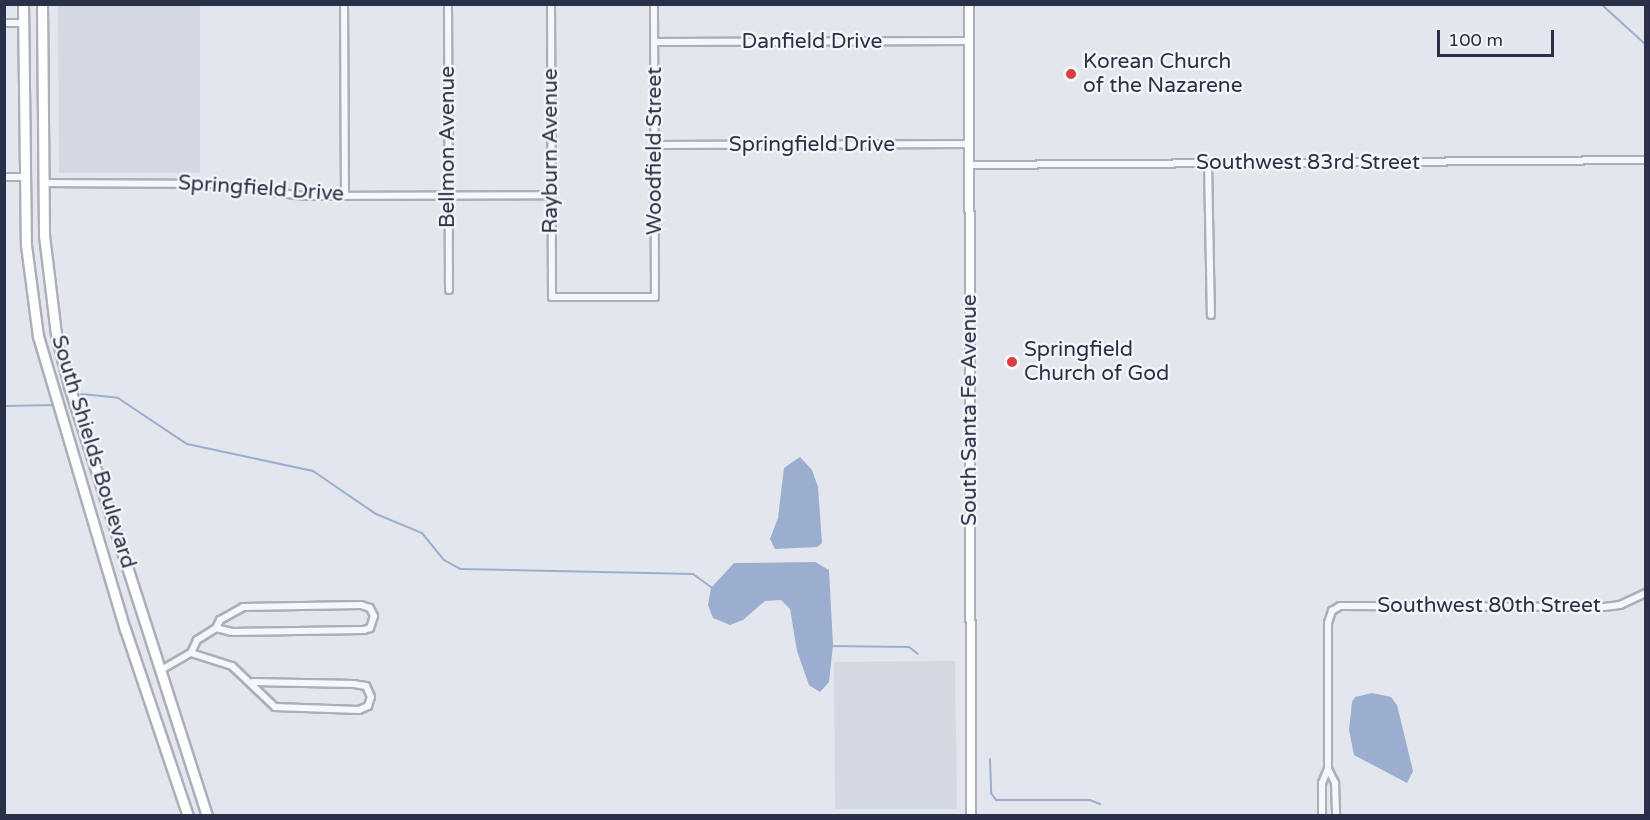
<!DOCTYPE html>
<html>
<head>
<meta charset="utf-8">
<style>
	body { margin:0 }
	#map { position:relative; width:1650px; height:820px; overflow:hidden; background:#e3e6ec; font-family:"Varela Round",sans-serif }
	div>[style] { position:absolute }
	.built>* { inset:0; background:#d4d8e2 }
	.water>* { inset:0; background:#9baed0 }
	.stream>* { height:2px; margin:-1px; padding:0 1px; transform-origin:1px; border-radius:1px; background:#9baed0 }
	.roads { filter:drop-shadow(2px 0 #abafba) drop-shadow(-2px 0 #abafba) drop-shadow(0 2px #abafba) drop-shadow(0 -2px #abafba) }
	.street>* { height:6px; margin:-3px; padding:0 3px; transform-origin:3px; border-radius:3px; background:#f6f7fa }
	.secondary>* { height:8px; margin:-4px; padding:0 4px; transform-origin:4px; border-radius:4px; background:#fff }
	.primary>* { height:9px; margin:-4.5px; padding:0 4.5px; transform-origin:4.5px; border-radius:4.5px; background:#fff }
	.dots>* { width:16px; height:16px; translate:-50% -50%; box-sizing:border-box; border:3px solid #f3f5f9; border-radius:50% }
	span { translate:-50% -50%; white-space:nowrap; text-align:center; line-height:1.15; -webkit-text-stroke:5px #f3f5f9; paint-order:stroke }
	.street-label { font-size:21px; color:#293047 }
	.poi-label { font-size:21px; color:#293047 }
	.left { translate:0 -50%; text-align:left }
	.frame { position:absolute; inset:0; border:6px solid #293047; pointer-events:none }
	.scale { position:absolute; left:1437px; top:30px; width:117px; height:27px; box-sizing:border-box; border:3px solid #293047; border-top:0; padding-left:8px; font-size:18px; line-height:21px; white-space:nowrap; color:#293047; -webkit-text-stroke:4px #f3f5f9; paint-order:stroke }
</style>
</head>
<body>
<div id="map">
	<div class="built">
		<i style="clip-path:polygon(58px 5px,200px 5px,200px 173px,59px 173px)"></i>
		<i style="clip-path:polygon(955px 661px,957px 809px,835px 809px,834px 662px)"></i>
	</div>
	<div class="water">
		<i style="clip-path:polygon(800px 457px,812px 470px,818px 487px,822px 543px,817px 547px,775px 549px,770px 539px,778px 518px,784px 468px)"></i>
		<i style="clip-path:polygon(815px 562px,829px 570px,833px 645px,829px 682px,820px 692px,809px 685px,797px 651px,790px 609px,781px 600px,765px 601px,743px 620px,730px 625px,713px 618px,708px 605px,711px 588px,734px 563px)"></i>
		<i style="clip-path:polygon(1372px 693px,1391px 697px,1397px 705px,1413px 771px,1407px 783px,1354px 755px,1349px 730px,1352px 702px,1355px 697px)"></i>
	</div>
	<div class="stream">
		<i style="left:1601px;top:4px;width:61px;rotate:42.3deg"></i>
		<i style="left:76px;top:400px;width:8px;rotate:-45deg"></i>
		<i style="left:82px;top:394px;width:36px;rotate:6deg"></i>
		<i style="left:118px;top:398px;width:83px;rotate:33.7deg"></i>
		<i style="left:187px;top:444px;width:129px;rotate:12.1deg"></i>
		<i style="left:313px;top:471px;width:76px;rotate:34.3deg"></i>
		<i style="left:376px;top:514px;width:50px;rotate:22.4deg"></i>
		<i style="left:422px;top:533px;width:35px;rotate:51deg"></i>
		<i style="left:444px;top:560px;width:18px;rotate:29deg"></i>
		<i style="left:460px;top:569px;width:233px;rotate:1.2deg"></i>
		<i style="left:693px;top:574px;width:26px;rotate:36deg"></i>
		<i style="left:4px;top:406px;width:52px;rotate:-1.1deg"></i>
		<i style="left:830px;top:646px;width:79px;rotate:0.7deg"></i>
		<i style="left:909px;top:647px;width:11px;rotate:38deg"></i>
		<i style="left:990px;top:759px;width:34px;rotate:88deg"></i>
		<i style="left:991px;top:793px;width:9px;rotate:54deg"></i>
		<i style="left:996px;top:800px;width:94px"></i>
		<i style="left:1090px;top:800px;width:11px;rotate:22deg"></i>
	</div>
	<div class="roads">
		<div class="street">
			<i style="left:344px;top:4px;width:192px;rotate:89.7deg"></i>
			<i style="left:448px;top:4px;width:286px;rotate:89.8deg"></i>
			<i style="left:551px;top:4px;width:293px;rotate:89.8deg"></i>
			<i style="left:552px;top:297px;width:103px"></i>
			<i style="left:655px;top:297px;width:293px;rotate:-90.2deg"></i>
			<i style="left:4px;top:23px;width:19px"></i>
			<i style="left:655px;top:42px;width:314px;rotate:-0.2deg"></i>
			<i style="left:654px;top:145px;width:316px;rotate:-0.2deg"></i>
			<i style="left:1208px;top:163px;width:152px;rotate:88.9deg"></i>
			<i style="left:970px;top:165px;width:676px;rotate:-0.42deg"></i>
			<i style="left:4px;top:177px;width:21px"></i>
			<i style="left:43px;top:183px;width:170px;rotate:0.3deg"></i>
			<i style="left:213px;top:184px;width:91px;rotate:7.6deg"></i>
			<i style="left:303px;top:196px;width:248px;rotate:-0.2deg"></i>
			<i style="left:361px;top:605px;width:9px;rotate:18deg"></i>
			<i style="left:370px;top:608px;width:9px;rotate:63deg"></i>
			<i style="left:374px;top:616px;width:13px;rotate:108deg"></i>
			<i style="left:370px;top:628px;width:6px;rotate:162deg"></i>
			<i style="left:364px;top:630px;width:132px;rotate:179.1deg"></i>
			<i style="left:232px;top:632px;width:16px;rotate:-166deg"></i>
			<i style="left:216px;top:628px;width:9px;rotate:-63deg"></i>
			<i style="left:220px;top:620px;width:26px;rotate:-29deg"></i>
			<i style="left:243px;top:607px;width:118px;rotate:-1deg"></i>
			<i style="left:191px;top:653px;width:43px;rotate:17.6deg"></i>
			<i style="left:232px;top:666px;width:59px;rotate:43.6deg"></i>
			<i style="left:275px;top:707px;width:84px;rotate:2deg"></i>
			<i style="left:359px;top:710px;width:10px;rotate:-24deg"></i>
			<i style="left:368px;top:706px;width:9px;rotate:-72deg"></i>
			<i style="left:371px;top:697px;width:12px;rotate:-114deg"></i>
			<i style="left:366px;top:686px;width:12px;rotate:-171deg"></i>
			<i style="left:354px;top:684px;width:101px;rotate:-178.9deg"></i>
			<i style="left:161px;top:670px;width:34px;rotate:-30deg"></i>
			<i style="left:191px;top:653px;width:14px;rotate:-65deg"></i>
			<i style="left:197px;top:640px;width:22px;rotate:-32deg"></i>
			<i style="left:1328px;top:769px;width:16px;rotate:63deg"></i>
			<i style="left:1335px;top:783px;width:33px;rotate:88deg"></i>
			<i style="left:1322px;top:816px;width:33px;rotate:-90deg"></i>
			<i style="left:1322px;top:783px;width:15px;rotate:-67deg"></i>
			<i style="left:1328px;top:769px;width:146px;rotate:-90deg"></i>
			<i style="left:1328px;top:623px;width:13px;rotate:-72deg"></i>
			<i style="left:1332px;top:611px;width:9px;rotate:-32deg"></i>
			<i style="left:1340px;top:606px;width:264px;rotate:0.2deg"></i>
			<i style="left:1604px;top:607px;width:16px;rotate:-7deg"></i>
			<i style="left:1620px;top:605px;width:29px;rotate:-25deg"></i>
		</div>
		<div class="secondary">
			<i style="left:969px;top:4px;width:812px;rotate:89.86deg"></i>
		</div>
		<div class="primary">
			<i style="left:23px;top:4px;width:241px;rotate:89.3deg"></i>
			<i style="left:26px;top:245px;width:92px;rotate:82.5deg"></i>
			<i style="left:38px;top:336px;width:306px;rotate:73.5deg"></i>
			<i style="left:125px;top:629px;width:197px;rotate:71.4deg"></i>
			<i style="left:42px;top:4px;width:231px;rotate:89.5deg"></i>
			<i style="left:44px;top:235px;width:100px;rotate:83.1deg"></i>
			<i style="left:56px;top:334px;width:54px;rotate:76deg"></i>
			<i style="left:69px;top:386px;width:452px;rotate:72.2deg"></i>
		</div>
	</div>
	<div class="dots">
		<i style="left:1071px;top:74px;background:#dc3d43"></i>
		<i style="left:1012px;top:362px;background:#dc3d43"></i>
	</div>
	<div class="street-label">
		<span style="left:812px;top:42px">Danfield Drive</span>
		<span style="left:812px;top:145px">Springfield Drive</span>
		<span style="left:448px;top:147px;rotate:-90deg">Bellmon Avenue</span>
		<span style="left:551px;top:151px;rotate:-90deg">Rayburn Avenue</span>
		<span style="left:655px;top:151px;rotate:-90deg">Woodfield Street</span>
		<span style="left:1308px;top:163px">Southwest 83rd Street</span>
		<span style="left:261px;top:189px;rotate:4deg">Springfield Drive</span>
		<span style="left:970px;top:410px;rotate:-90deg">South Santa Fe Avenue</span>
		<span style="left:93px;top:452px;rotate:73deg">South Shields Boulevard</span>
		<span style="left:1489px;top:606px">Southwest 80th Street</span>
	</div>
	<div class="poi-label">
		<span class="left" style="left:1083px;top:74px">Korean Church<br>of the Nazarene</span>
		<span class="left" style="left:1024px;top:362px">Springfield<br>Church of God</span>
	</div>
	<div class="frame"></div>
	<div class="scale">100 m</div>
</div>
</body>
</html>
